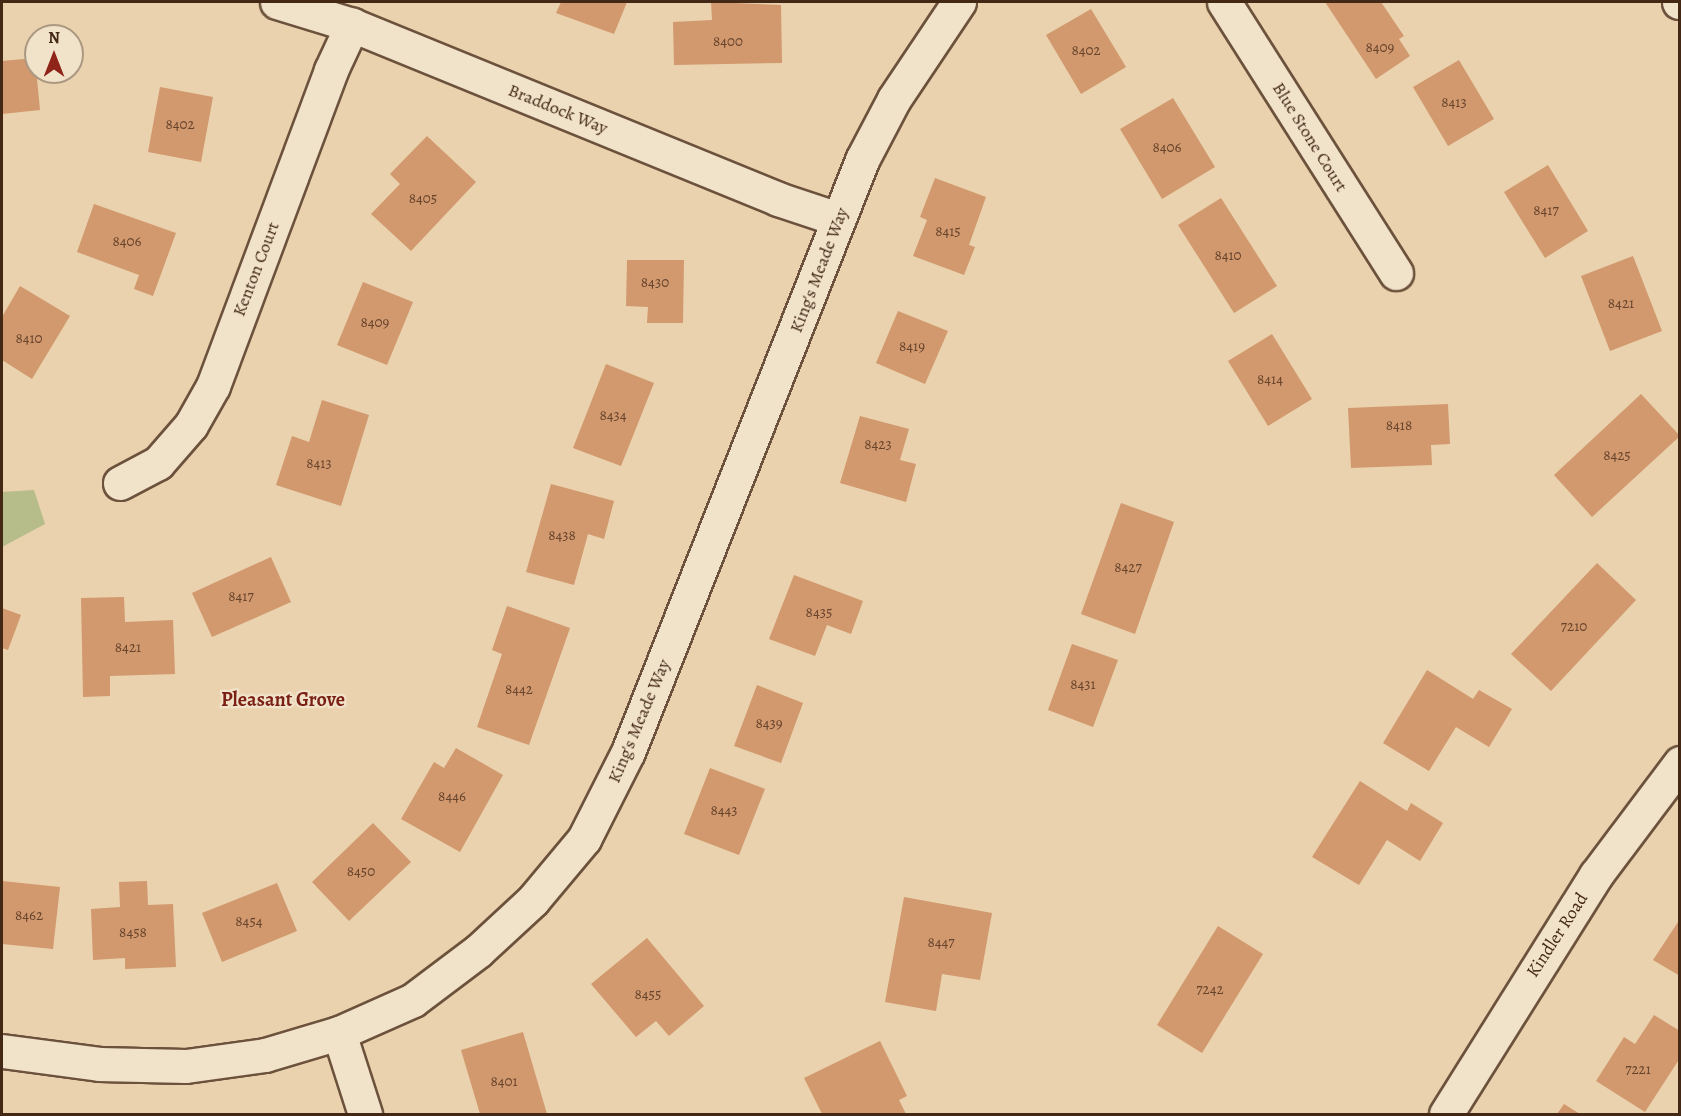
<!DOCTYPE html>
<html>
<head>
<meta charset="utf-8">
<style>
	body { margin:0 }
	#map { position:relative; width:1681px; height:1116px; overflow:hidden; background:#e9d2ad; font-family:Alegreya,serif }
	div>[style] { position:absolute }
	.green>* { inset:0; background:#b6bc8a }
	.building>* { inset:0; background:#d2986e }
	.roads { filter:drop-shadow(2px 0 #6c523c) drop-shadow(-2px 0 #6c523c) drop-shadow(0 2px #6c523c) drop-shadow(0 -2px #6c523c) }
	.minor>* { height:33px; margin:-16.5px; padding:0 16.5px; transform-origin:16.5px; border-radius:16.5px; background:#f1e2ca }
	span { translate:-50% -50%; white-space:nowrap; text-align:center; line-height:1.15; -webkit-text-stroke:4.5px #f1e2ca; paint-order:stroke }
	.number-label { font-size:15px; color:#67442c }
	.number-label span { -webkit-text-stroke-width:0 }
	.street-label { font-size:18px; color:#432816 }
	.neighbourhood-label { font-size:20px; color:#7a1f14; font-weight:700 }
	.frame { position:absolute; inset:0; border:3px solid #432816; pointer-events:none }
	.north { position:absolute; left:24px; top:24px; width:60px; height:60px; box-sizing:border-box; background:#f1e2ca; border:2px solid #ab9882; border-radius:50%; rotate:0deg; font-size:16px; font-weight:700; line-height:24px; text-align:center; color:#432816 }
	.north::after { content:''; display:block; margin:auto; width:21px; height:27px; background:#8f2418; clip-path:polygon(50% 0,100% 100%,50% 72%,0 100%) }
</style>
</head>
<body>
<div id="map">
	<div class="green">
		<i style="clip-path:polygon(34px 490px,45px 524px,2px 547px,2px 492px)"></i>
	</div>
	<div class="building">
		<i style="clip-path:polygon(561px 2px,627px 2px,614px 34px,556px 13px)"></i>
		<i style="clip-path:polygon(711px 2px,781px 5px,782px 63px,674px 65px,673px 22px,712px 20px)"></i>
		<i style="clip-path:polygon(1325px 2px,1381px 2px,1404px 36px,1399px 39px,1410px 56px,1376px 79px)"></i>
		<i style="clip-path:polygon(1091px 9px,1126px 67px,1081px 94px,1046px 35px)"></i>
		<i style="clip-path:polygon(35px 58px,40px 110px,2px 114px,2px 61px)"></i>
		<i style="clip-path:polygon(1459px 60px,1494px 119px,1448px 146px,1413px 87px)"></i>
		<i style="clip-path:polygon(160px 87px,213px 97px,201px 162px,148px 152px)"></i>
		<i style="clip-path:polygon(1173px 98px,1215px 167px,1162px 199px,1120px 129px)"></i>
		<i style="clip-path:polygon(427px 136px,476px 182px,411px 251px,371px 214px,400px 184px,390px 174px)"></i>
		<i style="clip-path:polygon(1548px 165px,1588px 231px,1545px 258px,1504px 192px)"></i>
		<i style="clip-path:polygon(935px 178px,986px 197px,969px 245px,975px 247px,964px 275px,913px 256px,927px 220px,920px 217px)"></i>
		<i style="clip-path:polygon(1221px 198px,1277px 286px,1234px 313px,1178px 225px)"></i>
		<i style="clip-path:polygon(94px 204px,176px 233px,153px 296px,134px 289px,139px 275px,77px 252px)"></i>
		<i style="clip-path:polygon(1633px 256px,1662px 331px,1610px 351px,1581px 276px)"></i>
		<i style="clip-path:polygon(627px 260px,684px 260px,683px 323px,647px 323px,648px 307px,626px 306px)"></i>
		<i style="clip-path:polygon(363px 282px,413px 302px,387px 365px,337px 345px)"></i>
		<i style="clip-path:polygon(20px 286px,70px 316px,32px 379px,2px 360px,2px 317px)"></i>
		<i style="clip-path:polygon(898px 311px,948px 331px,925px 384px,876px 363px)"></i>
		<i style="clip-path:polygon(1272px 334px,1312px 399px,1268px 426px,1228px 361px)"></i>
		<i style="clip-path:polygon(606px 364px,654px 383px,621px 466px,573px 448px)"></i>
		<i style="clip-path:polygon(1641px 394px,1680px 436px,1592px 517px,1554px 475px)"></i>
		<i style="clip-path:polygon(322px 400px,369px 415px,341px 506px,276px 485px,292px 436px,309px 442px)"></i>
		<i style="clip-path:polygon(1448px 404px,1450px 444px,1431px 445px,1432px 465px,1351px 468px,1348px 408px)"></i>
		<i style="clip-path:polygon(860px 416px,909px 429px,900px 460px,916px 464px,906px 502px,840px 483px)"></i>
		<i style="clip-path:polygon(551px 484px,614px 501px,604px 539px,588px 534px,574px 585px,526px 572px)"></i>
		<i style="clip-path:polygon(1121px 503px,1174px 522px,1135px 634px,1081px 614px)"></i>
		<i style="clip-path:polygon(271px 557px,291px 602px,212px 637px,192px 593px)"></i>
		<i style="clip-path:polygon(1597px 563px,1636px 600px,1551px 691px,1511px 654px)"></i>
		<i style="clip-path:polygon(794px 575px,863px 601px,851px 634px,827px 625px,815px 656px,769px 639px)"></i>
		<i style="clip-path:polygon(124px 597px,125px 622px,173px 620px,175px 674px,110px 676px,110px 696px,83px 697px,81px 598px)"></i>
		<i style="clip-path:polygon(507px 606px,570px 628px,529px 745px,477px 727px,502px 654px,492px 650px)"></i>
		<i style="clip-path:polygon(2px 608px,21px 615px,8px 650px,2px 648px)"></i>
		<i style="clip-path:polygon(1072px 644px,1118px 660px,1093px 727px,1048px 710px)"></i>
		<i style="clip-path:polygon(1427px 670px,1473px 699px,1479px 690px,1512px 709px,1489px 747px,1456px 727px,1429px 771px,1383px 743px)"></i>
		<i style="clip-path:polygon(757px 685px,803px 703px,781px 763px,734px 746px)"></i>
		<i style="clip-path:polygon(456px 748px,503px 775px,460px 852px,401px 819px,434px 762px,444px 768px)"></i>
		<i style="clip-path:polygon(710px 768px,765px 789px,739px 855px,684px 834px)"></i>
		<i style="clip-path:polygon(1360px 781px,1407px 811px,1411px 803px,1443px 823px,1420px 861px,1387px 840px,1359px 885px,1312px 857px)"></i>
		<i style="clip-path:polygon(373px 823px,411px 862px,349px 921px,312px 882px)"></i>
		<i style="clip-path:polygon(2px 881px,60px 887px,53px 949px,2px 944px)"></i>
		<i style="clip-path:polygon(147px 881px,148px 905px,173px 904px,176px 967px,125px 969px,125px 958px,93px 960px,91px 909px,120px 907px,119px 882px)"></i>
		<i style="clip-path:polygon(277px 883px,297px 931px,222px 962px,202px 913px)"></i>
		<i style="clip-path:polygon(904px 897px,992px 913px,980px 980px,942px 974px,936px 1011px,885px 1002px)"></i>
		<i style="clip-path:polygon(1680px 919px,1680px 976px,1653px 960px)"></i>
		<i style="clip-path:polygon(1218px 926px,1263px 954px,1202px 1053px,1157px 1025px)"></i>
		<i style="clip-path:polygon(647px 938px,704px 1006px,669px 1036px,656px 1021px,636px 1037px,591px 984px)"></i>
		<i style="clip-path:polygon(1654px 1015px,1680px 1031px,1680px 1058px,1645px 1112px,1596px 1081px,1624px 1037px,1635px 1044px)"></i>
		<i style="clip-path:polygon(523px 1032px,547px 1114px,480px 1114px,461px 1050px)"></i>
		<i style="clip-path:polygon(880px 1041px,907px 1096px,899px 1100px,906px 1114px,822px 1114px,804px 1078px)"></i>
		<i style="clip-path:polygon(1564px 1104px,1580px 1114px,1557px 1114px)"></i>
	</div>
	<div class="roads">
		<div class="minor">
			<i style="left:277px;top:2px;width:78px;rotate:17deg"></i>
			<i style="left:352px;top:25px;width:460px;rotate:22.2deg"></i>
			<i style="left:778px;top:199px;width:63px;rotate:18.4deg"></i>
			<i style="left:1224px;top:2px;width:321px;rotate:57.6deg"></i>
			<i style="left:1679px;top:2px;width:1px"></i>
			<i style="left:120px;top:483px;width:43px;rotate:-27.8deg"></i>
			<i style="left:158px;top:463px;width:50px;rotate:-49deg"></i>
			<i style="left:191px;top:425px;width:45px;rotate:-60.6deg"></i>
			<i style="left:213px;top:386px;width:337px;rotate:-69.5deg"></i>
			<i style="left:331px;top:70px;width:50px;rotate:-65deg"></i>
			<i style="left:339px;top:1033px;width:85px;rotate:72.2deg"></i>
			<i style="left:2px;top:1051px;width:98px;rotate:7.6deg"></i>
			<i style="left:99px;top:1064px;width:87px;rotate:1.3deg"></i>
			<i style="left:186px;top:1066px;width:80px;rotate:-7.9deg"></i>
			<i style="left:265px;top:1055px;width:77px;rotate:-16.6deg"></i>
			<i style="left:339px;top:1033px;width:81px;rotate:-24deg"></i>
			<i style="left:413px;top:1000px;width:81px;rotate:-37deg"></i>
			<i style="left:478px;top:951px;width:75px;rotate:-42.8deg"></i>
			<i style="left:533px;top:900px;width:80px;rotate:-50.1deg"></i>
			<i style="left:584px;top:839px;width:97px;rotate:-63.2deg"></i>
			<i style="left:628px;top:752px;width:637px;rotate:-68.43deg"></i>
			<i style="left:862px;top:160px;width:69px;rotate:-62.3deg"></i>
			<i style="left:894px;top:99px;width:117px;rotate:-56.2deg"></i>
			<i style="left:1446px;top:1114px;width:282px;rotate:-57.9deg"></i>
			<i style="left:1596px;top:875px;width:140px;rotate:-53.1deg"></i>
		</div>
	</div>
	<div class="number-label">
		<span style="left:728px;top:42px">8400</span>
		<span style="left:1380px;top:48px">8409</span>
		<span style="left:1086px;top:51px">8402</span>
		<span style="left:1454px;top:103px">8413</span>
		<span style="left:180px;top:125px">8402</span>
		<span style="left:1167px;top:148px">8406</span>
		<span style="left:423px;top:199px">8405</span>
		<span style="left:1546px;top:211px">8417</span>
		<span style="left:948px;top:232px">8415</span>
		<span style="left:127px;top:242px">8406</span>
		<span style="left:1228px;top:256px">8410</span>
		<span style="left:655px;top:283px">8430</span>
		<span style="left:1621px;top:304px">8421</span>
		<span style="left:375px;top:323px">8409</span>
		<span style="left:29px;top:339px">8410</span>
		<span style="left:912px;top:347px">8419</span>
		<span style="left:1270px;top:380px">8414</span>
		<span style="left:613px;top:416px">8434</span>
		<span style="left:1399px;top:426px">8418</span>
		<span style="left:878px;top:445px">8423</span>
		<span style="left:1617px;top:456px">8425</span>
		<span style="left:319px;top:464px">8413</span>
		<span style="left:562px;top:536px">8438</span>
		<span style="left:1128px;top:568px">8427</span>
		<span style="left:241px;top:597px">8417</span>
		<span style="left:819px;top:613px">8435</span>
		<span style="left:1574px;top:627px">7210</span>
		<span style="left:128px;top:648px">8421</span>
		<span style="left:1083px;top:685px">8431</span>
		<span style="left:519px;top:690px">8442</span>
		<span style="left:769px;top:724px">8439</span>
		<span style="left:452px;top:797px">8446</span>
		<span style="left:724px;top:811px">8443</span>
		<span style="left:361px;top:872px">8450</span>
		<span style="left:29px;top:916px">8462</span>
		<span style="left:249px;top:922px">8454</span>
		<span style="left:133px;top:933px">8458</span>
		<span style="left:941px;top:943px">8447</span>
		<span style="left:1210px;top:990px">7242</span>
		<span style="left:648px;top:995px">8455</span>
		<span style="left:1638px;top:1070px">7221</span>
		<span style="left:504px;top:1082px">8401</span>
	</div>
	<div class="street-label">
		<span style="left:558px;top:109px;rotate:22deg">Braddock Way</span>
		<span style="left:1310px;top:137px;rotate:58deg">Blue Stone Court</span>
		<span style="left:256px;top:269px;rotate:-69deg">Kenton Court</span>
		<span style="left:819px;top:270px;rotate:-69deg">King's Meade Way</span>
		<span style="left:639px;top:721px;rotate:-67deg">King's Meade Way</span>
		<span style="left:1557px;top:935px;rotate:-57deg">Kindler Road</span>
	</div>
	<div class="neighbourhood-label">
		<span style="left:283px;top:699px">Pleasant Grove</span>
	</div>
	<div class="frame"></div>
	<div class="north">N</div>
</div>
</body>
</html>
